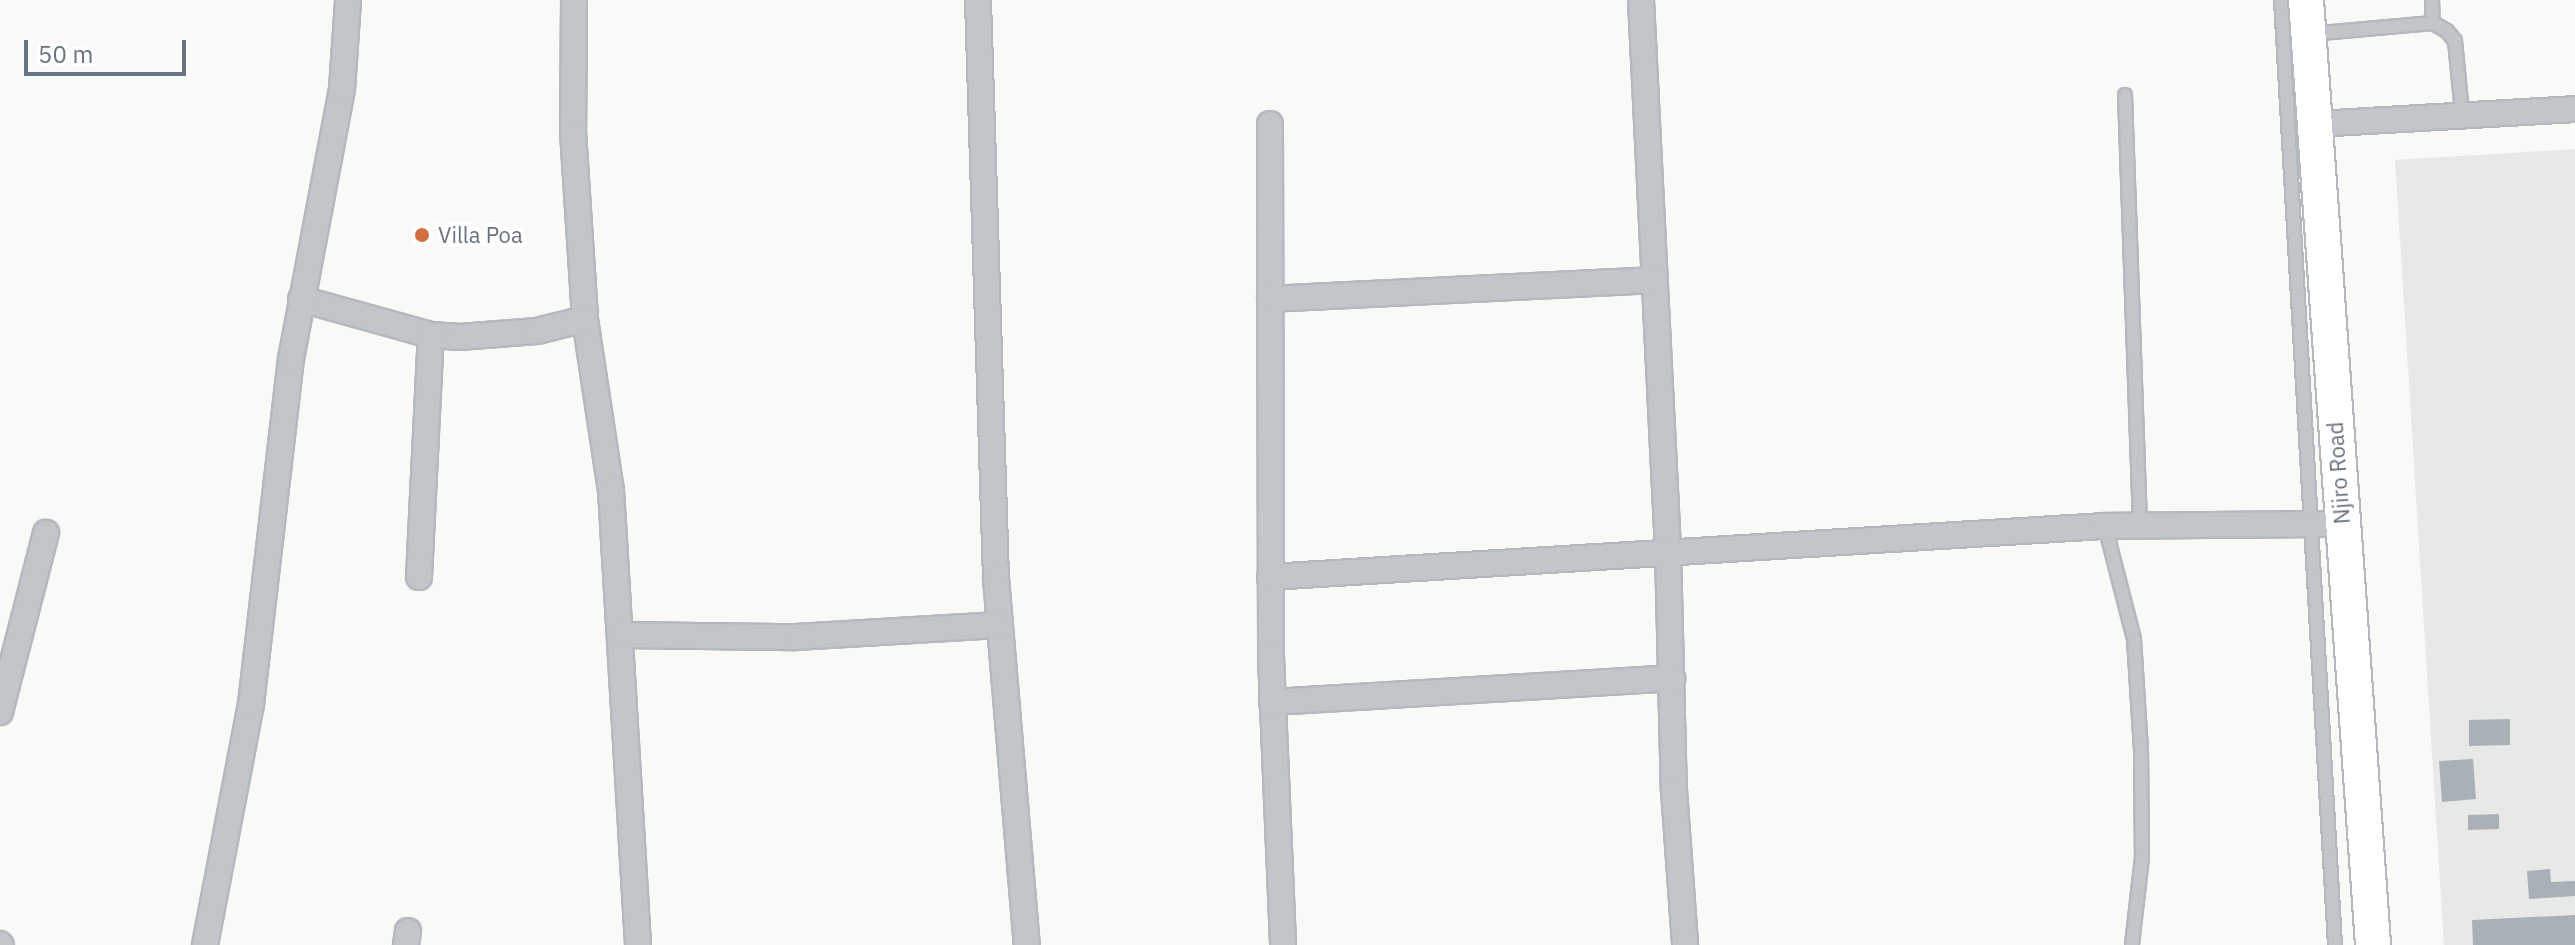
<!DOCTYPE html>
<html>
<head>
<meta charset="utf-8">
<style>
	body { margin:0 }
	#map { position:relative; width:2575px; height:945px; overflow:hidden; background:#f9faf8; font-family:"IBM Plex Sans",sans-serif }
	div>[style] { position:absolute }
	.built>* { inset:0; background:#e7e9e8 }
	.building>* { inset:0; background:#a9b0b6 }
	.roads { filter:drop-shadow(2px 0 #b4b9be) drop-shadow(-2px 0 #b4b9be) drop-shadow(0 2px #b4b9be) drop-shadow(0 -2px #b4b9be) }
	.lane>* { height:12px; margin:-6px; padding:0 6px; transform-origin:6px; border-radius:6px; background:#c2c5c9 }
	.street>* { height:24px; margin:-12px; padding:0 12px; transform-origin:12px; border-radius:12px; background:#c2c5c9 }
	.secondary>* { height:34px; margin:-17px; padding:0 17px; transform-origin:17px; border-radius:17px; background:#fff }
	.dots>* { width:22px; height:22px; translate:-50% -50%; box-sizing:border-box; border:4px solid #fff; border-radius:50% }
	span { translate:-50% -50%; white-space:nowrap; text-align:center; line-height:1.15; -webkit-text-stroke:8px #fff; paint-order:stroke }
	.poi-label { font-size:22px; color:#677380 }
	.left { translate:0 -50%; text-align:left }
	.street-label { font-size:22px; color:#677380 }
	.scale { position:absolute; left:24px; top:40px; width:162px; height:36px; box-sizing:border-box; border:4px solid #677380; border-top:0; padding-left:10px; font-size:24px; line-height:28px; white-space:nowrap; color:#677380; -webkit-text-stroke:6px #fff; paint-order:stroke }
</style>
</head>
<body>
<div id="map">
	<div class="built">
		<i style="clip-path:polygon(2575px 149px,2575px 945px,2444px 945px,2395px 160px)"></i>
	</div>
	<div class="building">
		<i style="clip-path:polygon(2510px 719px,2510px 745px,2469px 746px,2469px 720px)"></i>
		<i style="clip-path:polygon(2473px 759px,2476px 799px,2442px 802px,2439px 761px)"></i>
		<i style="clip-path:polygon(2499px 814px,2499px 829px,2468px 830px,2468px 815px)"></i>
		<i style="clip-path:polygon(2550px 869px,2551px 882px,2575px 881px,2575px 896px,2529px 899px,2527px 871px)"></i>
		<i style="clip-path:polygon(2575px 915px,2575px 945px,2473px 945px,2472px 920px)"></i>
	</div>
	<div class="roads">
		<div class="lane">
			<i style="left:2281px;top:0;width:947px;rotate:86.73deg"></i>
			<i style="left:2432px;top:0;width:23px;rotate:88deg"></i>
			<i style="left:2310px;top:34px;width:123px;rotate:-5.1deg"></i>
			<i style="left:2433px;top:23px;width:16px;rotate:30deg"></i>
			<i style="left:2447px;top:31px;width:13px;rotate:51deg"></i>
			<i style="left:2455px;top:41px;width:72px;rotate:84.4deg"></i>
			<i style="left:2125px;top:95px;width:431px;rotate:88deg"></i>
			<i style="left:2105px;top:526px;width:117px;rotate:75.6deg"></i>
			<i style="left:2134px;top:639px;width:110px;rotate:86.4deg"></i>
			<i style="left:2141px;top:749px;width:108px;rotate:89.5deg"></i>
			<i style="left:2142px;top:857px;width:89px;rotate:96.5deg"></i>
		</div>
		<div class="street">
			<i style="left:574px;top:0;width:132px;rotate:90.4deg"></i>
			<i style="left:573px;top:132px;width:187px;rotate:86.3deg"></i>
			<i style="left:585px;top:319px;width:173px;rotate:81.4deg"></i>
			<i style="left:611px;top:490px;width:456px;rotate:86.6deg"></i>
			<i style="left:978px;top:0;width:578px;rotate:88.22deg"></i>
			<i style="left:996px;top:578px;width:368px;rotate:85.2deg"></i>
			<i style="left:1641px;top:0;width:552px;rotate:87.19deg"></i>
			<i style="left:1668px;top:551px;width:239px;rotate:88.6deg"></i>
			<i style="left:1674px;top:790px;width:155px;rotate:85.9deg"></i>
			<i style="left:1270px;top:124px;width:533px;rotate:89.89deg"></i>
			<i style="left:1271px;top:657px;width:288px;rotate:87.6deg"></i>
			<i style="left:2316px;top:124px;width:259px;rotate:-3.3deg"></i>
			<i style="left:301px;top:299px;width:135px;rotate:15.5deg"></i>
			<i style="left:431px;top:335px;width:29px;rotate:4deg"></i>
			<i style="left:460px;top:337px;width:77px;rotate:-4.5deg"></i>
			<i style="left:537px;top:331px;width:49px;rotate:-14deg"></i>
			<i style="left:1270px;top:299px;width:385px;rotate:-2.8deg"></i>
			<i style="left:419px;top:577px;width:242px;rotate:-87.2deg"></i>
			<i style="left:1270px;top:577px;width:837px;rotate:-3.5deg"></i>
			<i style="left:2105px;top:526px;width:236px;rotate:-0.5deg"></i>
			<i style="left:621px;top:635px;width:175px;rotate:0.7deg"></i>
			<i style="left:796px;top:637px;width:203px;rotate:-3.4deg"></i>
			<i style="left:1272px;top:702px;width:401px;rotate:-3.4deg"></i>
			<i style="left:0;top:712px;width:185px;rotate:-75.6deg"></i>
			<i style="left:0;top:944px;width:1px;rotate:45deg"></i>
			<i style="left:205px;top:945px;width:245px;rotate:-79.2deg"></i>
			<i style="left:251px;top:704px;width:347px;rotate:-83.4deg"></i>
			<i style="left:291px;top:359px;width:275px;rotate:-79.3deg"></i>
			<i style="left:342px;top:89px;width:89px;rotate:-86.1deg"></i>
			<i style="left:406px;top:945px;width:14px;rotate:-82deg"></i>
		</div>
		<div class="secondary">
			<i style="left:2306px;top:0;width:947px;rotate:85.94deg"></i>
		</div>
	</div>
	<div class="dots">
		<i style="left:422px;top:235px;background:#d26f40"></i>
	</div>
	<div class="poi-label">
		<span class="left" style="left:438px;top:235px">Villa Poa</span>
	</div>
	<div class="street-label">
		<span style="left:2338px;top:473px;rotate:-94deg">Njiro Road</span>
	</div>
	<div class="scale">50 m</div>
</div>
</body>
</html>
